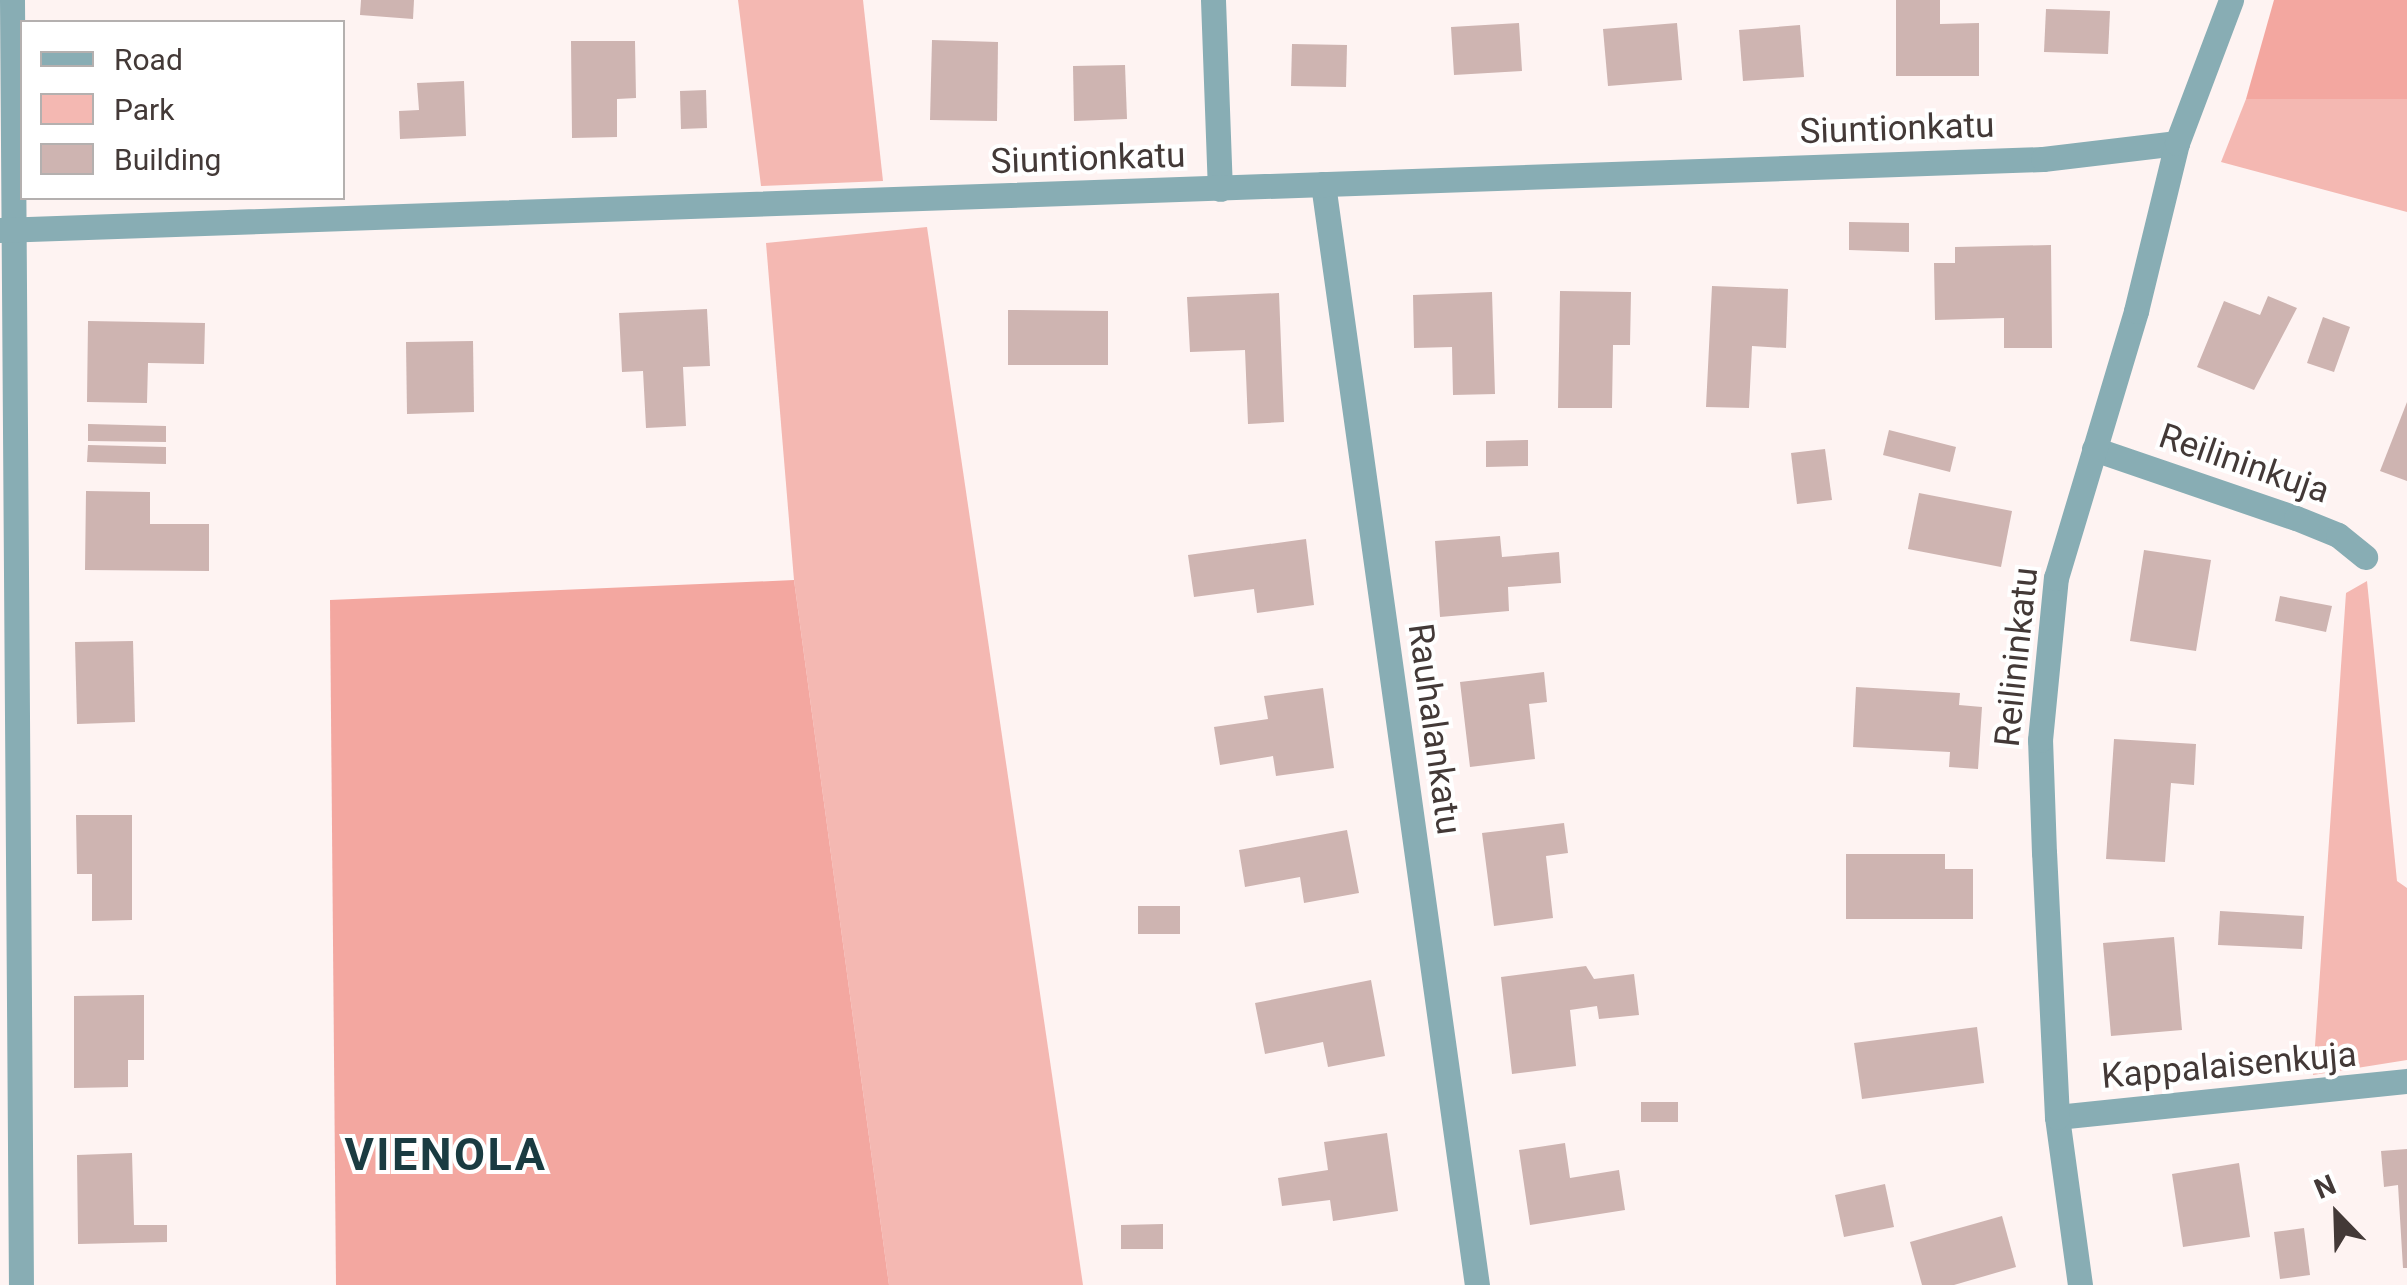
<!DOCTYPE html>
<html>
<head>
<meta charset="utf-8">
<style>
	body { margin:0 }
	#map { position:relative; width:2407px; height:1285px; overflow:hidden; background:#fef3f2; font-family:Roboto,sans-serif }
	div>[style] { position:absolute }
	.green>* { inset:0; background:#f4b8b2 }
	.forest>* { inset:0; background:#f3a7a0 }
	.building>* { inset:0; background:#ceb4b1 }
	.minor>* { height:25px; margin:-12.5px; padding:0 12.5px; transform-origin:12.5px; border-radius:12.5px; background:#88adb4 }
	span { translate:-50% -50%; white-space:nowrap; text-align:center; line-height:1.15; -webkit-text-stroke:8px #fff; paint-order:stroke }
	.street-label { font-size:35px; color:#433937 }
	.district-label { font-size:45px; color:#1a3b41; font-weight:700; letter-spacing:2.5px }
	.legend { position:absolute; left:20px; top:20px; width:325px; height:180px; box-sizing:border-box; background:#fff; border:2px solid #b4b0af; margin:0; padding:12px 18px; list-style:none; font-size:30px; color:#433937 }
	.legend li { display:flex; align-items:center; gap:20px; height:50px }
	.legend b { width:50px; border:2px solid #b4b0af }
	.north { position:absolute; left:2287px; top:1165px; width:100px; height:100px; -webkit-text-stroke:8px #fff; paint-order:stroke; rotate:337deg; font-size:28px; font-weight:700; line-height:40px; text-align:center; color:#433937 }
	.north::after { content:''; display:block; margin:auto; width:35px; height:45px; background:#433937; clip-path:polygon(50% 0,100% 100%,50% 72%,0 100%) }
</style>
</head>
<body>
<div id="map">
	<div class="green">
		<i style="clip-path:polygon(738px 0,863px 0,883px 181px,761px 186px)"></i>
		<i style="clip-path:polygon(2246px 99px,2407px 99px,2407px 212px,2221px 162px)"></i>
		<i style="clip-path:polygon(927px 227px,1083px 1285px,889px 1285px,794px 580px,766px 243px)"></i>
		<i style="clip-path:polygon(2367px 581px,2397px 881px,2407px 888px,2407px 1060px,2313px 1075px,2346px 593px)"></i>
	</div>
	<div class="forest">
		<i style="clip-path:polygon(2274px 0,2407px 0,2407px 99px,2246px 99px)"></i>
		<i style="clip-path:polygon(794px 580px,889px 1285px,336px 1285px,330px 600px)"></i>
	</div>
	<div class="building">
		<i style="clip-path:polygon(361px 0,414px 0,413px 19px,360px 15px)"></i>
		<i style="clip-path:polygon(1896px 0,1940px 0,1940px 24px,1979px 23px,1979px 76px,1896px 76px)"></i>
		<i style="clip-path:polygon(2046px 9px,2110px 11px,2108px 54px,2044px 52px)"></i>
		<i style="clip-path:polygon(1519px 23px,1522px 71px,1454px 75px,1451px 27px)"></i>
		<i style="clip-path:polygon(1677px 23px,1682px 80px,1608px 86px,1603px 29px)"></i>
		<i style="clip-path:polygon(1800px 25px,1804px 77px,1743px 81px,1739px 30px)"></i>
		<i style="clip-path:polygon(932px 40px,998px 42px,997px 121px,930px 120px)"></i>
		<i style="clip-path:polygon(571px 41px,635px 41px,636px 98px,617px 99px,617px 137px,572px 138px)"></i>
		<i style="clip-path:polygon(1292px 44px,1347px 45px,1346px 87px,1291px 86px)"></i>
		<i style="clip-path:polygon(1125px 65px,1127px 119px,1074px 121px,1073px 66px)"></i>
		<i style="clip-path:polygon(464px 81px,466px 136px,400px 139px,399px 111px,419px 110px,417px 83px)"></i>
		<i style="clip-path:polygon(706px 90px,707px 128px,681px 129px,680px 91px)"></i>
		<i style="clip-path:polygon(1849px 222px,1909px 223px,1909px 252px,1849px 250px)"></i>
		<i style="clip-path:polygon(2051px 245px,2052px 348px,2004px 348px,2004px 318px,1935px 320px,1934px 263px,1955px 263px,1955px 247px)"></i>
		<i style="clip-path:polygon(1712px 286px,1788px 289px,1786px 348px,1752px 346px,1749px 408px,1706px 407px)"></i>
		<i style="clip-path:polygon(1560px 291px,1631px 292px,1630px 345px,1613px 345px,1612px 408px,1558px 408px)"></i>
		<i style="clip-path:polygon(1492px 292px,1495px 394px,1453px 395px,1452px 347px,1414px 348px,1413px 295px)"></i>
		<i style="clip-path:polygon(1279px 293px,1284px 422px,1248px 424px,1245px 350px,1190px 352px,1187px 297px)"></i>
		<i style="clip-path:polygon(2268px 296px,2297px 308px,2254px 390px,2197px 367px,2224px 301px,2260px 315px)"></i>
		<i style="clip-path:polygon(707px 309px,710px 366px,683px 367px,686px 426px,646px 428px,643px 371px,622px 372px,619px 313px)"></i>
		<i style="clip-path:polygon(1008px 310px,1108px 311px,1108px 365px,1008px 365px)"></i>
		<i style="clip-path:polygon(2323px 317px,2350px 327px,2334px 372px,2307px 363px)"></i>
		<i style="clip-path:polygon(88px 321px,205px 323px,204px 364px,148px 363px,147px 403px,87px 402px)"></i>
		<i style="clip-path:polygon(473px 341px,474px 412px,407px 414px,406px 342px)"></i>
		<i style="clip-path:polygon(2407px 402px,2407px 481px,2380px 471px)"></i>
		<i style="clip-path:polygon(88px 424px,166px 426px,166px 442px,88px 441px)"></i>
		<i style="clip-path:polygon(1889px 430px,1956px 447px,1950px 472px,1883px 455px)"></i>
		<i style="clip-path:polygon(1528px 440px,1528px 466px,1486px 467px,1486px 441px)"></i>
		<i style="clip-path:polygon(88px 445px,166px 447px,166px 464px,87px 462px)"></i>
		<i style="clip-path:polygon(1825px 449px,1832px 500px,1797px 504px,1791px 453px)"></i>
		<i style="clip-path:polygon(86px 491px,150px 492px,150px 524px,209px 524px,209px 571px,85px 570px)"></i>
		<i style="clip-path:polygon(1919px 493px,2012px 511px,2001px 567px,1908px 549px)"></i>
		<i style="clip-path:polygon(1500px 536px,1502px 557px,1559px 552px,1561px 583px,1508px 587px,1509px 611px,1440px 617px,1435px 541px)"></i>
		<i style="clip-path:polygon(1306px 539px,1314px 605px,1257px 613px,1254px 589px,1194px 597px,1188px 555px)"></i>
		<i style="clip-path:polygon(2144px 550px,2211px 560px,2196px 651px,2130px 641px)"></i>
		<i style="clip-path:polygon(2280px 596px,2332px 606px,2326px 632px,2275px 621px)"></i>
		<i style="clip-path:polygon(133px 641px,135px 722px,77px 724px,75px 642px)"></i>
		<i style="clip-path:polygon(1544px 672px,1547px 702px,1529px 704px,1535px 759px,1470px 767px,1460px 682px)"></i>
		<i style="clip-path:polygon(1856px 687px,1960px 693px,1959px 705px,1982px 707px,1978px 769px,1949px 767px,1950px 752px,1853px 747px)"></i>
		<i style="clip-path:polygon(1323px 688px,1334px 768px,1276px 776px,1273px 756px,1220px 765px,1214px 727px,1268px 719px,1264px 696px)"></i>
		<i style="clip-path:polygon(2114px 739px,2196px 744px,2194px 785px,2171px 783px,2165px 862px,2106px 859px)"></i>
		<i style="clip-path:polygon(76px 815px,132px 815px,132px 920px,92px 921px,92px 874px,77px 874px)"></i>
		<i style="clip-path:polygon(1564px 823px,1568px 853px,1546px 856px,1553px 918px,1494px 926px,1482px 833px)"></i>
		<i style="clip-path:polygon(1347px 830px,1359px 893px,1304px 903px,1300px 877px,1245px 887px,1239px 850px)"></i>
		<i style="clip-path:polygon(1846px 854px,1945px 854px,1945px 869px,1973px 869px,1973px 919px,1846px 919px)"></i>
		<i style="clip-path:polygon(1138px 906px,1180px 906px,1180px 934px,1138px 934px)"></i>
		<i style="clip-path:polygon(2220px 911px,2304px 916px,2302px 949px,2218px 945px)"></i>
		<i style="clip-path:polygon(2174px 937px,2182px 1030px,2111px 1036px,2103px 943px)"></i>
		<i style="clip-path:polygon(1586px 966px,1594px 979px,1634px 974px,1639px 1015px,1599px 1019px,1597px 1006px,1570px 1010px,1576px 1066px,1512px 1074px,1501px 977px)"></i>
		<i style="clip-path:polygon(1371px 980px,1385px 1056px,1328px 1067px,1323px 1042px,1265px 1054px,1255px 1003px)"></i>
		<i style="clip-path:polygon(144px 995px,144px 1060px,128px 1060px,128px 1087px,74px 1088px,74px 996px)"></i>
		<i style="clip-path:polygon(1977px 1027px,1984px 1083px,1862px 1099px,1854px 1043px)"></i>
		<i style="clip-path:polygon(1641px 1102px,1678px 1102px,1678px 1122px,1641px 1122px)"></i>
		<i style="clip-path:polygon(1387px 1133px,1398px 1211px,1333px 1221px,1330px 1200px,1282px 1206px,1278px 1178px,1328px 1170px,1324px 1142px)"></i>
		<i style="clip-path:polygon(1565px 1143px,1570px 1178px,1619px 1170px,1625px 1210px,1530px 1225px,1519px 1150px)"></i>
		<i style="clip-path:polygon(2407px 1149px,2407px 1268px,2403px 1268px,2398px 1185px,2384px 1187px,2381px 1151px)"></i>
		<i style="clip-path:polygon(132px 1153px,134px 1225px,167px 1225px,167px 1242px,78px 1244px,77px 1155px)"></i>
		<i style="clip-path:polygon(2239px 1163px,2250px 1237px,2183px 1247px,2172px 1174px)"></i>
		<i style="clip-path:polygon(1885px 1184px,1894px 1227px,1844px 1237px,1835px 1195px)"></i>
		<i style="clip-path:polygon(2002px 1216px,2016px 1267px,1954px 1285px,1922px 1285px,1910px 1242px)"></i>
		<i style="clip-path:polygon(1163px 1224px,1163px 1249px,1121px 1249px,1121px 1225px)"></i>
		<i style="clip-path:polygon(2304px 1228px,2310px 1275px,2280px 1279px,2274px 1232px)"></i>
	</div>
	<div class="minor">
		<i style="left:12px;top:0;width:1285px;rotate:89.6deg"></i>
		<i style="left:1213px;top:0;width:189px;rotate:87.9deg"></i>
		<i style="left:1323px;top:184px;width:1112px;rotate:82.04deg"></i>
		<i style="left:0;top:230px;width:2044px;rotate:-1.99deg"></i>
		<i style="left:2043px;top:159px;width:135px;rotate:-6.8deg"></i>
		<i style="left:2094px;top:449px;width:213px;rotate:18.9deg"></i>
		<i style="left:2296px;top:518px;width:45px;rotate:22deg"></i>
		<i style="left:2338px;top:535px;width:35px;rotate:39deg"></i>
		<i style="left:2057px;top:1117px;width:352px;rotate:-5.9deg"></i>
		<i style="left:2080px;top:1285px;width:170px;rotate:-97.8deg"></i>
		<i style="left:2057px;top:1117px;width:264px;rotate:-92.8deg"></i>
		<i style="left:2044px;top:853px;width:113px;rotate:-92deg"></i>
		<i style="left:2040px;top:740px;width:163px;rotate:-84.4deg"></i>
		<i style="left:2056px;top:578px;width:279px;rotate:-73.3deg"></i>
		<i style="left:2136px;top:311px;width:173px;rotate:-76.3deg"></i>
		<i style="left:2177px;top:143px;width:153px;rotate:-69.3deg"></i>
	</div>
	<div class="street-label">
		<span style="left:1897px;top:129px;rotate:-2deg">Siuntionkatu</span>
		<span style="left:1088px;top:159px;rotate:-2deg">Siuntionkatu</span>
		<span style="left:2244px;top:464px;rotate:19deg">Reilininkuja</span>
		<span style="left:2017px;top:657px;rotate:-84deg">Reilininkatu</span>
		<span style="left:1434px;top:729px;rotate:82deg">Rauhalankatu</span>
		<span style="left:2229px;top:1066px;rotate:-5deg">Kappalaisenkuja</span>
	</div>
	<div class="district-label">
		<span style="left:446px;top:1155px">VIENOLA</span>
	</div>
	<ul class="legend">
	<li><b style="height:12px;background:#88adb4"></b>Road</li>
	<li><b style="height:28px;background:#f4b8b2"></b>Park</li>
	<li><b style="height:28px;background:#ceb4b1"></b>Building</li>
	</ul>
	<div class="north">N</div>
</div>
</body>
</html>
